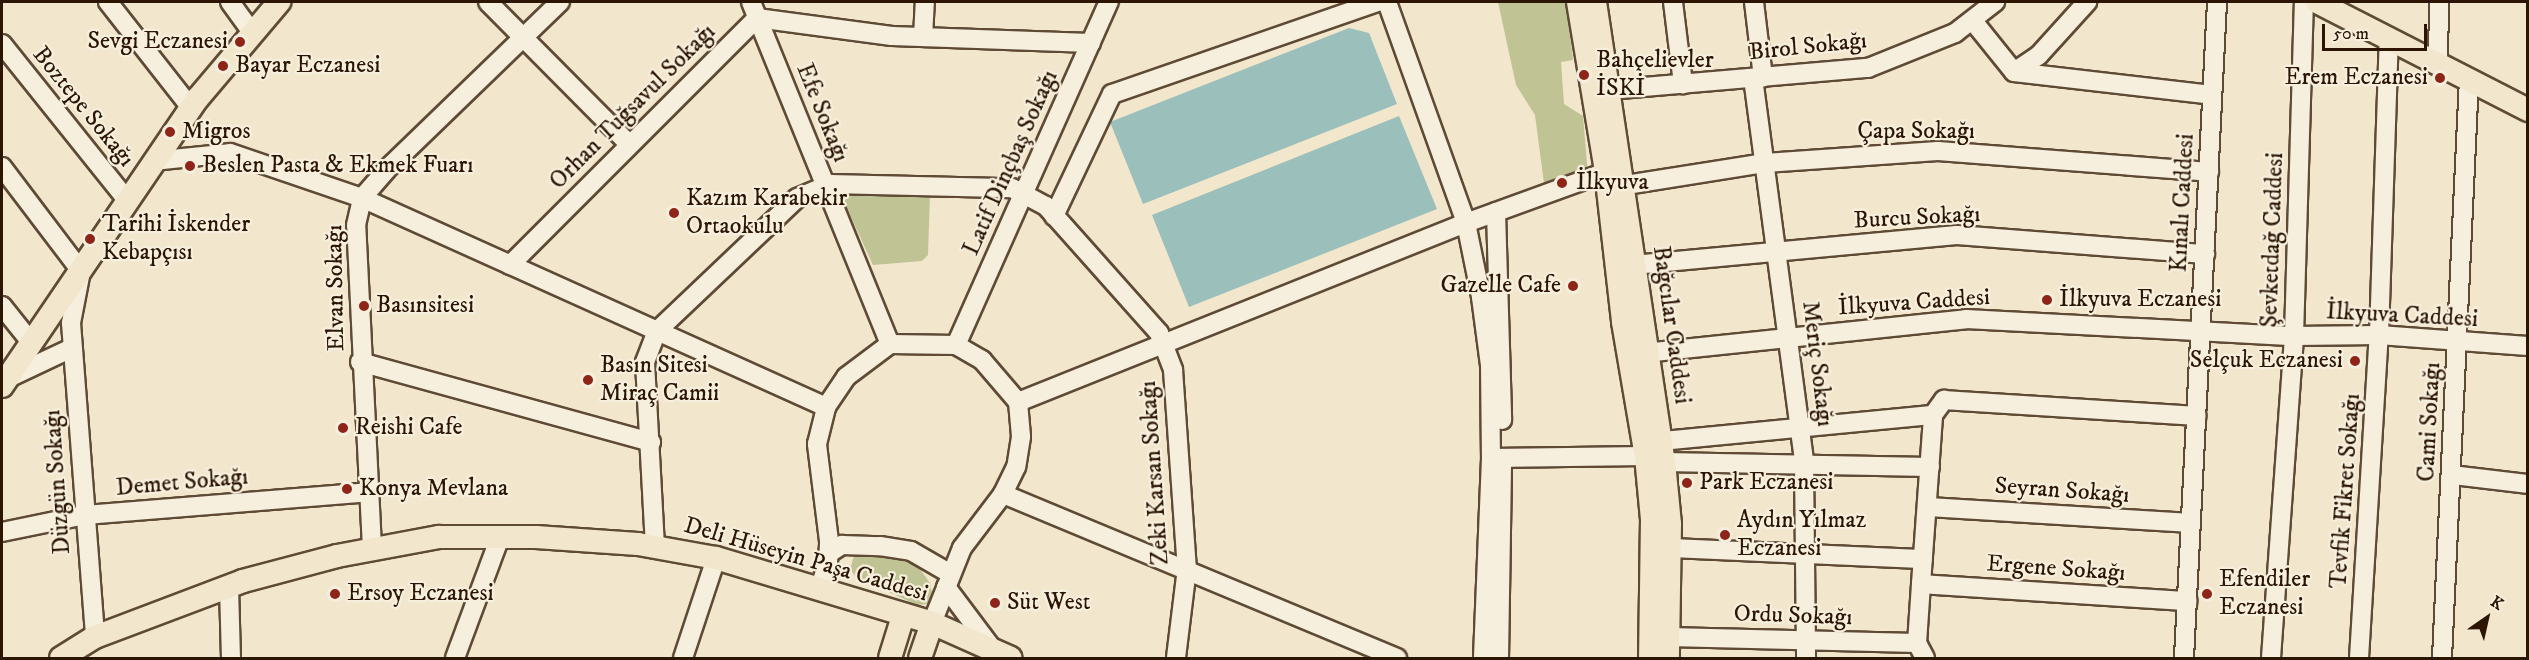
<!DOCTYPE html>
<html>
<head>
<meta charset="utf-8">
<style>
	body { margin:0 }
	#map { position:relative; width:2529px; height:660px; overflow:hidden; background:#f2e6cc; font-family:"IM FELL DW Pica",serif }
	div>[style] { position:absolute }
	.green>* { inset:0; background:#c0c393 }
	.water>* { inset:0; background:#9bbfbb }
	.roads { filter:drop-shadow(2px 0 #5e4a35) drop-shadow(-2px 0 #5e4a35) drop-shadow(0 2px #5e4a35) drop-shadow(0 -2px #5e4a35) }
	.minor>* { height:18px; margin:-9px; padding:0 9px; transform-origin:9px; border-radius:9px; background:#f7efde }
	.major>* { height:22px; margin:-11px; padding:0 11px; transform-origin:11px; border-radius:11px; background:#f2e6cc }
	.dots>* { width:16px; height:16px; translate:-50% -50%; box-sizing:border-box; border:3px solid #f7efde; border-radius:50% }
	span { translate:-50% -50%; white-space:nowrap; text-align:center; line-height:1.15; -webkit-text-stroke:4.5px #f7efde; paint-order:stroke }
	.poi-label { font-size:24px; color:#2c1603 }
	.right { translate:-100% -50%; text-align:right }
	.left { translate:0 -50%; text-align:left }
	.street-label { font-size:24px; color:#2c1603 }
	.frame { position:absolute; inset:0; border:3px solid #2c1603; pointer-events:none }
	.north { position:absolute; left:2457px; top:588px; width:60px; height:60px; -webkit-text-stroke:4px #f7efde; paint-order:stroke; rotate:34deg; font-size:16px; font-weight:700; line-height:24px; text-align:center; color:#2c1603 }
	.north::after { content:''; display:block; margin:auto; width:21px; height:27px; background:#2c1603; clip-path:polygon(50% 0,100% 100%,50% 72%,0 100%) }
	.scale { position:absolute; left:2322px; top:24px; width:105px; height:27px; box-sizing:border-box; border:3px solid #2c1603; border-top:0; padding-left:8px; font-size:18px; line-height:21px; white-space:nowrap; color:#2c1603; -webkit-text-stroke:4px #f7efde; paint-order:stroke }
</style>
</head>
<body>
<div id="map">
	<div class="green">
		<i style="clip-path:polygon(1498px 2px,1566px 2px,1573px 60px,1561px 62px,1564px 104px,1583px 116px,1588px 175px,1545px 191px,1535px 115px,1516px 85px)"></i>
		<i style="clip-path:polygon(930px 193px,928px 255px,922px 261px,873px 265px,845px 204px,845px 194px)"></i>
		<i style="clip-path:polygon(854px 556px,890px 557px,917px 565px,930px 583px,933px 598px,928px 604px,917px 605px,856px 577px,850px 569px)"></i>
	</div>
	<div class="water">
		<i style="clip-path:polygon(1349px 28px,1369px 33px,1397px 104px,1143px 204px,1110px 122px)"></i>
		<i style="clip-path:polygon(1399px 116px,1437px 209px,1189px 307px,1152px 215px)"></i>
	</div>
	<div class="roads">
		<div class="minor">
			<i style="left:108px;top:2px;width:136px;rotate:51.9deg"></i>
			<i style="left:230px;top:2px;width:36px;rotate:54deg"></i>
			<i style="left:488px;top:2px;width:200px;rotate:45.2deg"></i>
			<i style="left:751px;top:2px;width:369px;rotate:67.9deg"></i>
			<i style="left:1387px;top:2px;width:235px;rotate:70.3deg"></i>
			<i style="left:1466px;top:223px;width:76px;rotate:78.5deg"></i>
			<i style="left:1481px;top:297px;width:69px;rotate:82.5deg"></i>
			<i style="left:1490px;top:365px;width:93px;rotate:89.4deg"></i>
			<i style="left:1491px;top:458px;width:200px;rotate:92.3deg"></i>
			<i style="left:1673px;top:2px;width:83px;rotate:83deg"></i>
			<i style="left:1754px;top:2px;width:76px;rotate:83.2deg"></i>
			<i style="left:1973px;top:21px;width:65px;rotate:51.2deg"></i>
			<i style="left:2014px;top:72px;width:199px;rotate:6.6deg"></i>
			<i style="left:923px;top:37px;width:35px;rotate:-87deg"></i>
			<i style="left:2px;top:44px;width:201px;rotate:51.3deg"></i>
			<i style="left:2438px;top:64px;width:62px;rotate:-89.1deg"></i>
			<i style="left:2014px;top:72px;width:30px;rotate:-34deg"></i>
			<i style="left:2039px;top:55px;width:72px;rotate:-47.8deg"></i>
			<i style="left:1753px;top:78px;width:387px;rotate:82.4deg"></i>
			<i style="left:1804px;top:462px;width:196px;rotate:89.4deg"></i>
			<i style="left:1609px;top:90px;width:260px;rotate:-4.9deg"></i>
			<i style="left:1868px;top:68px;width:94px;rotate:-21.9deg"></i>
			<i style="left:1955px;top:33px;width:51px;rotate:-37.8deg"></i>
			<i style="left:153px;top:161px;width:77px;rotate:-5.9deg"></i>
			<i style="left:230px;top:153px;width:139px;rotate:18.8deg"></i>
			<i style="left:362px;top:198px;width:509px;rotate:24.25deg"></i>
			<i style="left:2px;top:167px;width:131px;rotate:52.8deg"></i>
			<i style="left:81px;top:271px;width:53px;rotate:100.9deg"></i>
			<i style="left:71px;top:323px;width:315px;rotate:85.6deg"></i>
			<i style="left:1626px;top:185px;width:141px;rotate:-9deg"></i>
			<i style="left:1765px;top:163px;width:173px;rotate:-4deg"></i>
			<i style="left:1938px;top:151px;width:272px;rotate:4.4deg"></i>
			<i style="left:1496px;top:212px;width:208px;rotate:88.3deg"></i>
			<i style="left:1054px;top:216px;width:135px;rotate:-64.6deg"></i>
			<i style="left:1112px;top:94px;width:281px;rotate:-19.1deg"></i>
			<i style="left:510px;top:265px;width:349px;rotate:-45deg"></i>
			<i style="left:757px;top:18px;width:136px;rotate:7.6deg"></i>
			<i style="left:892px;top:36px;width:199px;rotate:2deg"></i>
			<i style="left:1633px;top:265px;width:325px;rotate:-5.3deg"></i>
			<i style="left:1957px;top:235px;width:249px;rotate:4.4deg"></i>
			<i style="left:2px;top:306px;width:45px;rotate:51.3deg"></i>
			<i style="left:956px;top:345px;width:376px;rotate:-66deg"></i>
			<i style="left:1635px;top:354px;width:333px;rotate:-6deg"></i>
			<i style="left:1966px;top:319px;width:328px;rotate:3deg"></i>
			<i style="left:2294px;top:336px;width:85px;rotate:-0.7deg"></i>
			<i style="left:2379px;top:335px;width:149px;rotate:4.2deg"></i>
			<i style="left:360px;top:362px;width:302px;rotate:15.4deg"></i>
			<i style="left:6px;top:379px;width:73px;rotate:-25.2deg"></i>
			<i style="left:1018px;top:402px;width:482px;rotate:-21.8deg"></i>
			<i style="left:1466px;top:223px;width:149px;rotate:-20deg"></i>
			<i style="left:1662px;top:441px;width:272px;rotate:-5.5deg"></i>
			<i style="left:1491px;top:458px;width:155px;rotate:-0.7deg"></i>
			<i style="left:1664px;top:462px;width:266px;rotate:1.1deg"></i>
			<i style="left:2452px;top:475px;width:77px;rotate:6.8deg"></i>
			<i style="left:1003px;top:494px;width:427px;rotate:22.6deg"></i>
			<i style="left:1929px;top:507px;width:262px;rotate:3.5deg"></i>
			<i style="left:2px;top:532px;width:85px;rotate:-11.6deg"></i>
			<i style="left:85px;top:515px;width:284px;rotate:-4.6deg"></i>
			<i style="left:655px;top:547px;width:185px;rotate:-93.1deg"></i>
			<i style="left:645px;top:362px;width:33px;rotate:-69deg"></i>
			<i style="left:657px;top:331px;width:193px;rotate:-43.5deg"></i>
			<i style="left:797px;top:198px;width:36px;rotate:-23deg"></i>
			<i style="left:830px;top:184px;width:182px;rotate:1.3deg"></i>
			<i style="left:1012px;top:188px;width:38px;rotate:28deg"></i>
			<i style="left:1046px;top:206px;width:170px;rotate:48.3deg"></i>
			<i style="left:1159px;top:333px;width:40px;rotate:69deg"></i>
			<i style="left:1173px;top:370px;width:198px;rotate:86deg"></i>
			<i style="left:1187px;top:568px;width:91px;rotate:97deg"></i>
			<i style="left:372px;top:548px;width:323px;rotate:-92.8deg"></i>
			<i style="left:356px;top:225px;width:28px;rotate:-77deg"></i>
			<i style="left:362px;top:198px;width:37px;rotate:-49deg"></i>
			<i style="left:386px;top:170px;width:242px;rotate:-44deg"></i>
			<i style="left:1669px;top:548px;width:254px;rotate:2.5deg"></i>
			<i style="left:828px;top:554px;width:17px;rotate:-33deg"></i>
			<i style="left:842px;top:545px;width:38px;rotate:2deg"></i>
			<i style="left:880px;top:546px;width:31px;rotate:9deg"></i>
			<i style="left:911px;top:551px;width:44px;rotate:30.1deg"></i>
			<i style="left:1921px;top:584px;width:267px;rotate:3.7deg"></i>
			<i style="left:229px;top:587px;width:71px;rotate:88.4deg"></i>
			<i style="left:820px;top:587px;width:25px;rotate:-72deg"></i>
			<i style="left:828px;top:563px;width:22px;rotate:-87deg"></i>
			<i style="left:829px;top:541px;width:98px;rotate:-97.1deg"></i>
			<i style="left:817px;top:444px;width:38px;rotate:-76deg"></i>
			<i style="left:826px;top:407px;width:36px;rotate:-56deg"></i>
			<i style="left:846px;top:377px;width:55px;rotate:-36.9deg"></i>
			<i style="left:890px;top:344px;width:66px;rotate:0.9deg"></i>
			<i style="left:956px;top:345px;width:30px;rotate:30deg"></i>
			<i style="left:982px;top:360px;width:55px;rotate:49.4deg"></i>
			<i style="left:1018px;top:402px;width:35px;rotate:85deg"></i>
			<i style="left:1021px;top:437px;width:30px;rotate:99deg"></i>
			<i style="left:1016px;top:467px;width:30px;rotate:116deg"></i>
			<i style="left:1003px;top:494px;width:68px;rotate:127.2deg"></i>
			<i style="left:962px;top:548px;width:81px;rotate:111.8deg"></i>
			<i style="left:946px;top:587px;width:80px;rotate:53.1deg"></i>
			<i style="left:1668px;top:637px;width:249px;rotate:1.4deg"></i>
			<i style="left:455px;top:658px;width:129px;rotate:-69.6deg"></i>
			<i style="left:683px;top:658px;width:105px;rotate:-71.7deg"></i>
			<i style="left:1499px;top:658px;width:195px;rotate:-89.1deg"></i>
			<i style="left:1925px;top:658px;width:17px;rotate:-118deg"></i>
			<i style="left:1917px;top:643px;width:59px;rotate:-86.1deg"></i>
			<i style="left:1921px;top:584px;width:169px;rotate:-85.9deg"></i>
			<i style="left:1933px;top:415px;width:19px;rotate:-54deg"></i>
			<i style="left:1944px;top:400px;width:253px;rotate:3.6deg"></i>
			<i style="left:2184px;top:658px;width:657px;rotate:-87.12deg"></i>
			<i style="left:2271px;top:658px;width:323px;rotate:-85.9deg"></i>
			<i style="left:2294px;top:336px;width:334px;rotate:-88.3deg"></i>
			<i style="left:2359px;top:658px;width:324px;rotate:-86.5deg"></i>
			<i style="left:2379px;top:335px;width:297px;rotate:-88.1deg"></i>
			<i style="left:2442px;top:658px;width:579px;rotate:-87.33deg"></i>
		</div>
		<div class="major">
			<i style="left:1578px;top:2px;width:172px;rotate:80.6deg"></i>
			<i style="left:1606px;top:172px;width:151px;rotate:83.5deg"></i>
			<i style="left:1623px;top:322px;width:136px;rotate:80.3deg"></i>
			<i style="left:1646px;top:456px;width:63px;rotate:84.6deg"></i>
			<i style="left:1652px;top:519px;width:139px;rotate:90.8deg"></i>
			<i style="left:1595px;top:2px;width:465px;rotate:81.5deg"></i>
			<i style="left:1664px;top:462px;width:62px;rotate:84.5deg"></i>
			<i style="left:1670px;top:524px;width:134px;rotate:90.9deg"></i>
			<i style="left:2317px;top:2px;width:237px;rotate:27.1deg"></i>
			<i style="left:2px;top:386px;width:348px;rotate:-55.8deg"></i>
			<i style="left:198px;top:98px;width:126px;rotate:-49.8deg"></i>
			<i style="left:61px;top:658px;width:40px;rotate:-32deg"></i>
			<i style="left:95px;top:637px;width:158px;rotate:-20.7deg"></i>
			<i style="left:243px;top:581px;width:97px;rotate:-14.9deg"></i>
			<i style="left:337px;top:556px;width:104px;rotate:-10.6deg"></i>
			<i style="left:439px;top:537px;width:97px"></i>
			<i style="left:536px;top:537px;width:102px;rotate:3.9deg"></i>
			<i style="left:638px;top:544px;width:79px;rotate:10.2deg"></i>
			<i style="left:716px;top:558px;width:226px;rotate:16.7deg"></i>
			<i style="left:932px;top:623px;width:86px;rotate:23.9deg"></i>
			<i style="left:890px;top:658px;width:44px;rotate:-72.8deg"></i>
			<i style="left:920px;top:658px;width:37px;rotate:-71deg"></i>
		</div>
	</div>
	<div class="dots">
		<i style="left:240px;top:42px;background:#8f2418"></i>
		<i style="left:223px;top:66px;background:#8f2418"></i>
		<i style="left:1584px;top:75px;background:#8f2418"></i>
		<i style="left:2440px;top:78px;background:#8f2418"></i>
		<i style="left:170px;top:132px;background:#8f2418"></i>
		<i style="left:190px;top:166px;background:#8f2418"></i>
		<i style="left:1562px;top:183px;background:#8f2418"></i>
		<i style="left:674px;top:213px;background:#8f2418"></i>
		<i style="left:90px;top:239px;background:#8f2418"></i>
		<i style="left:1573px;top:286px;background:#8f2418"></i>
		<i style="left:2047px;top:300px;background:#8f2418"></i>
		<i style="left:364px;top:306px;background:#8f2418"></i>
		<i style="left:2355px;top:361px;background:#8f2418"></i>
		<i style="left:588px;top:380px;background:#8f2418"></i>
		<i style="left:343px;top:428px;background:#8f2418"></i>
		<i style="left:1687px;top:483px;background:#8f2418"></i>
		<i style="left:347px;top:489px;background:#8f2418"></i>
		<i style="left:1725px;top:535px;background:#8f2418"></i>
		<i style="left:335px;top:594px;background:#8f2418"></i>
		<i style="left:2207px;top:594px;background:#8f2418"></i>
		<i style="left:995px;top:603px;background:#8f2418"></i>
	</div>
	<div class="poi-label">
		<span class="right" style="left:228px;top:42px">Sevgi Eczanesi</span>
		<span class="left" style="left:1596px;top:75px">Bahçelievler<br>İSKİ</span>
		<span class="left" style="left:235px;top:66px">Bayar Eczanesi</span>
		<span class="right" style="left:2428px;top:78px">Erem Eczanesi</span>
		<span class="left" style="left:182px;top:132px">Migros</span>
		<span class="left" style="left:202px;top:166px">Beslen Pasta &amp; Ekmek Fuarı</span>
		<span class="left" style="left:1576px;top:183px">İlkyuva</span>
		<span class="left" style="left:686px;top:213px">Kazım Karabekir<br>Ortaokulu</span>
		<span class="left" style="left:102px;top:239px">Tarihi İskender<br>Kebapçısı</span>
		<span class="right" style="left:1561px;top:286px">Gazelle Cafe</span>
		<span class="left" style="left:2059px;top:300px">İlkyuva Eczanesi</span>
		<span class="left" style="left:376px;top:306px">Basınsitesi</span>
		<span class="right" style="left:2343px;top:361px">Selçuk Eczanesi</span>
		<span class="left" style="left:600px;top:380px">Basın Sitesi<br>Miraç Camii</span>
		<span class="left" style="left:355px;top:428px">Reishi Cafe</span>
		<span class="left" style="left:1699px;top:483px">Park Eczanesi</span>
		<span class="left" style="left:359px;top:489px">Konya Mevlana</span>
		<span class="left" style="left:1737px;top:535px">Aydın Yılmaz<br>Eczanesi</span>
		<span class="left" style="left:2219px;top:594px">Efendiler<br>Eczanesi</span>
		<span class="left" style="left:347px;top:594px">Ersoy Eczanesi</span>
		<span class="left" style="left:1007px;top:603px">Süt West</span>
	</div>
	<div class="street-label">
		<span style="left:1808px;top:47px;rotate:-6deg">Birol Sokağı</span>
		<span style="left:83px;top:107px;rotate:51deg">Boztepe Sokağı</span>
		<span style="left:633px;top:107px;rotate:-45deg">Orhan Tuğsavul Sokağı</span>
		<span style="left:822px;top:113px;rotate:68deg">Efe Sokağı</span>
		<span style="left:1916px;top:132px">Çapa Sokağı</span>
		<span style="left:1011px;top:163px;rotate:-66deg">Latif Dinçbaş Sokağı</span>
		<span style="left:2183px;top:203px;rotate:-87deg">Kınalı Caddesi</span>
		<span style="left:1917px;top:218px;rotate:-3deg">Burcu Sokağı</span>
		<span style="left:2273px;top:240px;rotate:-88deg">Şevketdağ Caddesi</span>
		<span style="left:336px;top:288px;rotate:-91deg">Elvan Sokağı</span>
		<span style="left:1914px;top:303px;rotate:-4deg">İlkyuva Caddesi</span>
		<span style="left:2402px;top:316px;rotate:3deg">İlkyuva Caddesi</span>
		<span style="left:1671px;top:325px;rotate:82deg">Bağcılar Caddesi</span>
		<span style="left:1817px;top:364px;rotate:83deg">Meriç Sokağı</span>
		<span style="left:2430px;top:422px;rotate:-87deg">Cami Sokağı</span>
		<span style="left:1155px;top:473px;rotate:-94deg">Zeki Karsan Sokağı</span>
		<span style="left:58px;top:482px;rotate:-94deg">Düzgün Sokağı</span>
		<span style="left:182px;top:483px;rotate:-5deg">Demet Sokağı</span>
		<span style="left:2062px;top:491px;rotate:4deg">Seyran Sokağı</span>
		<span style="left:2346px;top:491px;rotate:-86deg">Tevfik Fikret Sokağı</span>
		<span style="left:806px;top:560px;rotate:16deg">Deli Hüseyin Paşa Caddesi</span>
		<span style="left:2056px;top:569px;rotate:4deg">Ergene Sokağı</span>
		<span style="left:1793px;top:616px;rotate:2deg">Ordu Sokağı</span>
	</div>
	<div class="frame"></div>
	<div class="north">K</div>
	<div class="scale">50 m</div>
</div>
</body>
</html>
